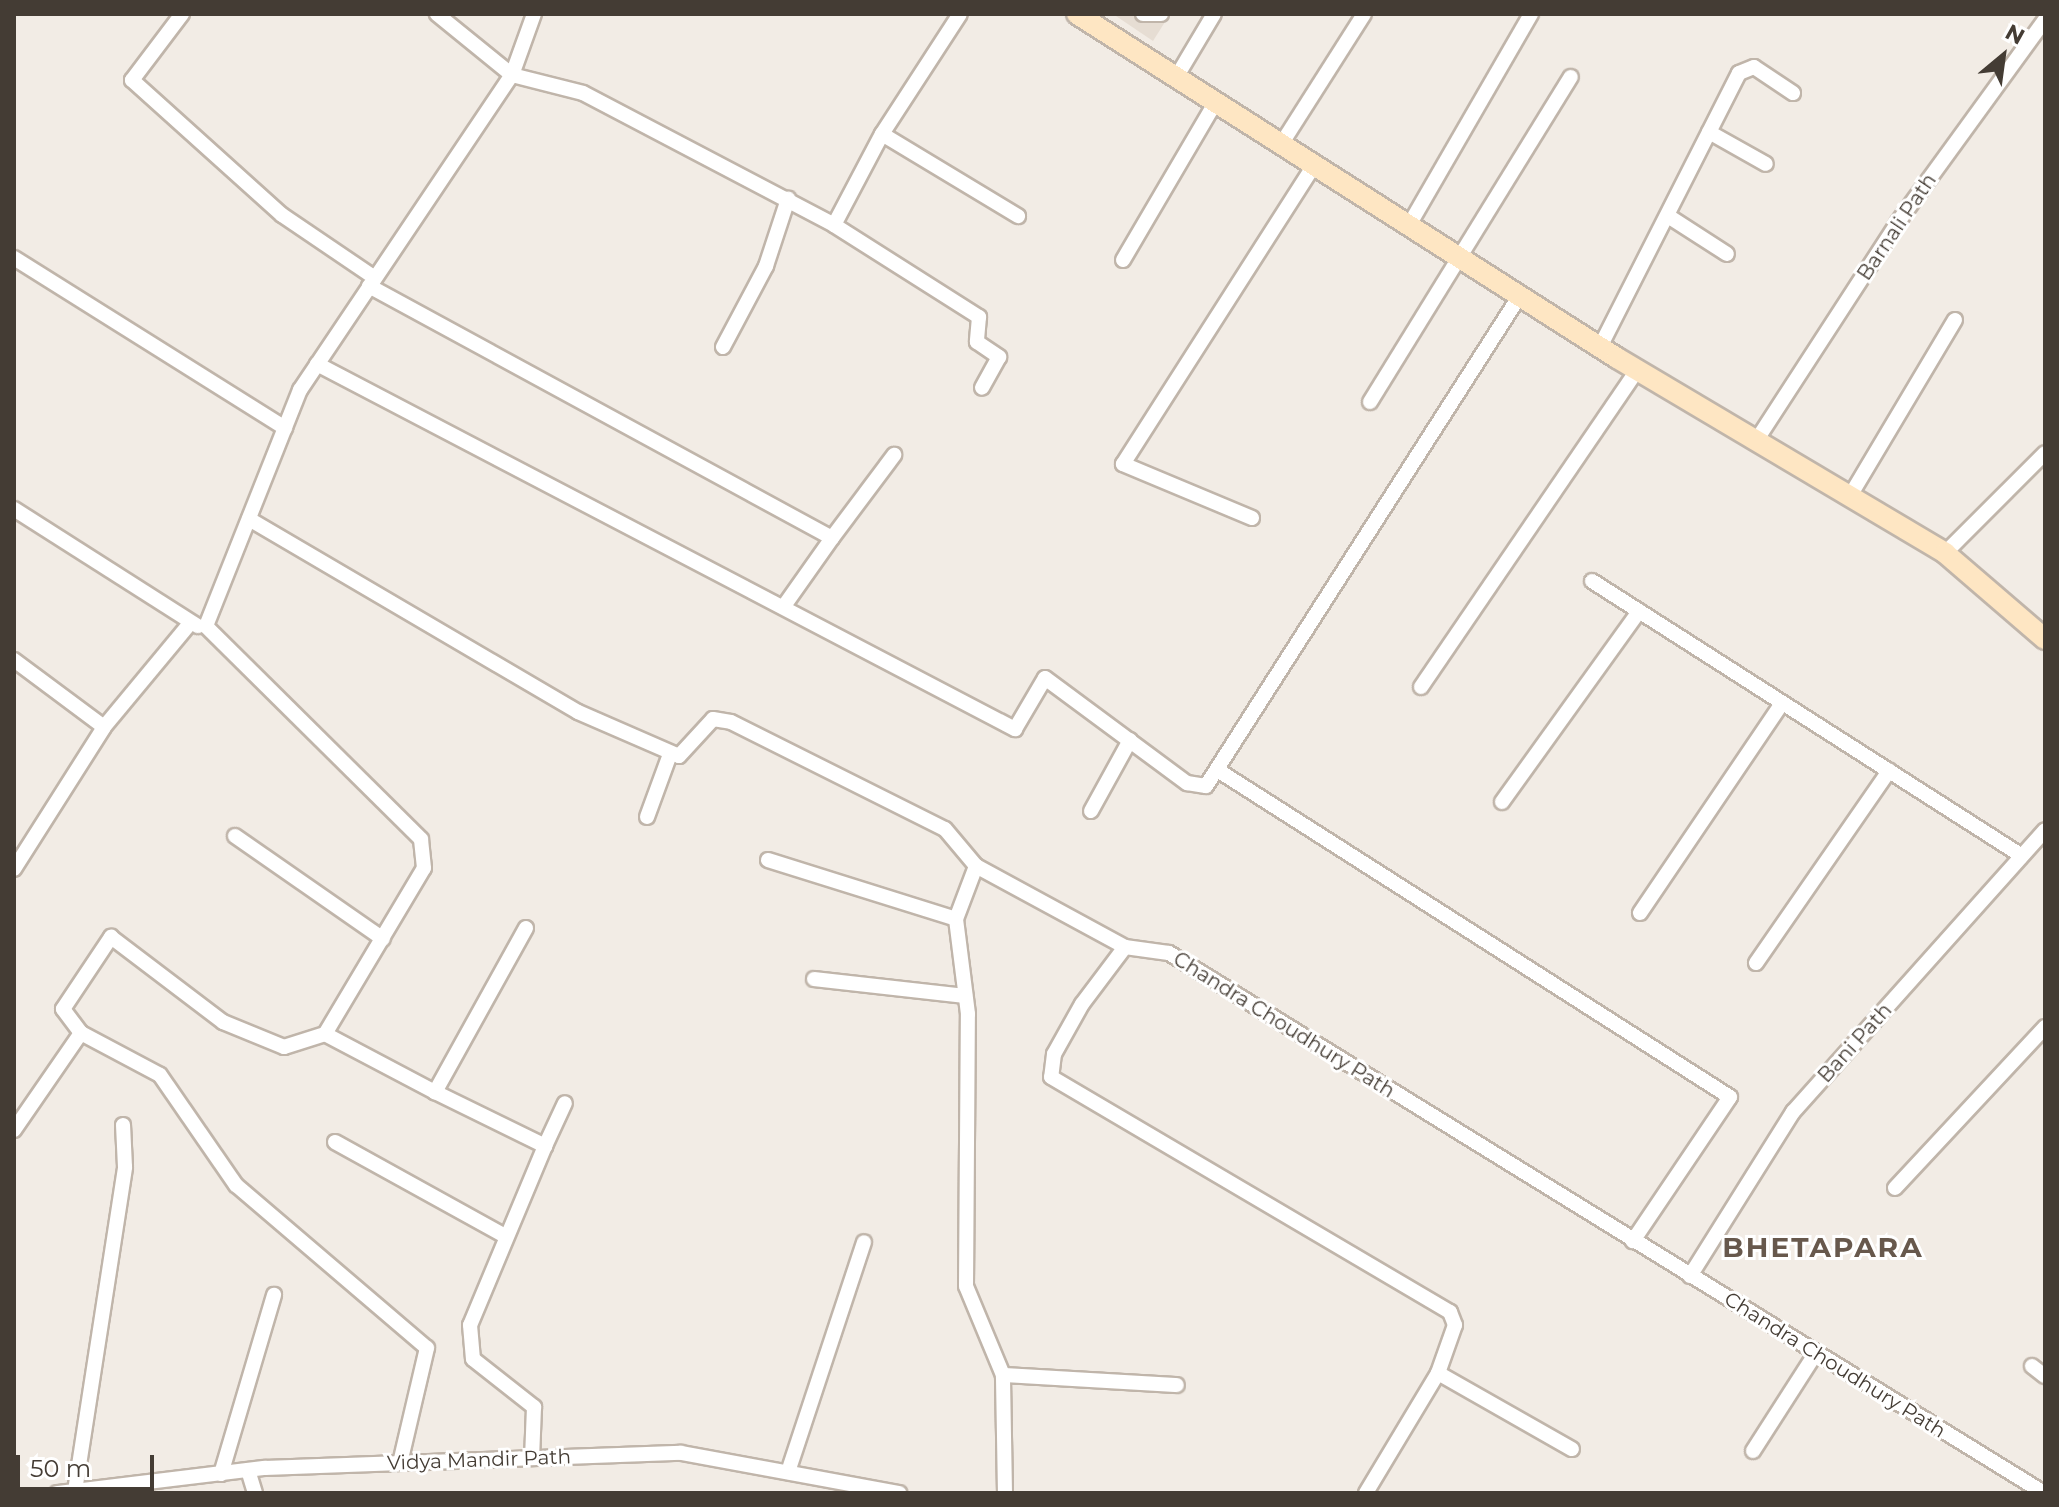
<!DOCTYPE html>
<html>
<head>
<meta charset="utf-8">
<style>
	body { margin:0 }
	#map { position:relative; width:2059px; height:1507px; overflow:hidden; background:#f2ece5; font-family:Montserrat,sans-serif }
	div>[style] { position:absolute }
	.residential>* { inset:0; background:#e6ddd3 }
	.roads { filter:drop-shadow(2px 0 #c0b5aa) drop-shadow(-2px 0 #c0b5aa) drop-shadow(0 2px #c0b5aa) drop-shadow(0 -2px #c0b5aa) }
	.street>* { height:14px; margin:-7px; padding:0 7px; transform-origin:7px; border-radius:7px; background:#fff }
	.secondary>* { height:20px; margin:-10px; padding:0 10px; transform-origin:10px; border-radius:10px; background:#fee6c3 }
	span { translate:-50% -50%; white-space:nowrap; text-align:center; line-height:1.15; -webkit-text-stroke:6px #fff; paint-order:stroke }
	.street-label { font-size:20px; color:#443c34 }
	.district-label { font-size:28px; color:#67584c; font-weight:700; letter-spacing:2px }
	.frame { position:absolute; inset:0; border:16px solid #443c34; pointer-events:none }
	.north { position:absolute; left:1963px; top:16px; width:80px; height:80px; -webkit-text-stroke:6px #fff; paint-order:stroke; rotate:29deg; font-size:22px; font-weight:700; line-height:32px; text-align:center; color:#443c34 }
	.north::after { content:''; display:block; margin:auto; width:28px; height:36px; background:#443c34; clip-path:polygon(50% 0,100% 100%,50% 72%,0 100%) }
	.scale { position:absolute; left:16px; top:1455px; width:138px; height:36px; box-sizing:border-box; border:4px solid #443c34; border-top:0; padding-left:10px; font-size:24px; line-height:28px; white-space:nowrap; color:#443c34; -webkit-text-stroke:6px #fff; paint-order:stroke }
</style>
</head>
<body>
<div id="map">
	<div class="residential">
		<i style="clip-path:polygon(1113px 14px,1170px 14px,1153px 41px)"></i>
	</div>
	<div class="roads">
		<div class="street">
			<i style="left:182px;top:14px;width:83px;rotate:127.1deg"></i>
			<i style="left:132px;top:80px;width:202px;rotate:42deg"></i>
			<i style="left:282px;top:215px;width:112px;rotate:34.1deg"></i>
			<i style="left:534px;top:14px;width:65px;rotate:109.8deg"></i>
			<i style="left:512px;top:75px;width:73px;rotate:14.2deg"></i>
			<i style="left:583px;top:93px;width:284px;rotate:27.7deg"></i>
			<i style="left:834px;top:225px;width:103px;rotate:-62.2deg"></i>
			<i style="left:882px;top:134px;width:143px;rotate:-57deg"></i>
			<i style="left:1143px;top:14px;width:18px"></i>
			<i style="left:1177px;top:76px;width:72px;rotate:-59.2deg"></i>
			<i style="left:1709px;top:132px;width:65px;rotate:29.3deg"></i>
			<i style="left:882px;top:134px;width:159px;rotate:31.1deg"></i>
			<i style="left:1280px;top:146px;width:156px;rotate:-57.5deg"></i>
			<i style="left:1668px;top:216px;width:70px;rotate:32.8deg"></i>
			<i style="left:834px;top:225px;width:172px;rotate:32.4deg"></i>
			<i style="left:979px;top:317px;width:25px;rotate:95deg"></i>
			<i style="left:977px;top:342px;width:27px;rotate:34deg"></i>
			<i style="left:999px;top:357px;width:35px;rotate:119deg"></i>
			<i style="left:1408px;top:227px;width:246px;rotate:-60deg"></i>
			<i style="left:14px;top:258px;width:320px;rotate:32.1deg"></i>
			<i style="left:1123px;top:260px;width:180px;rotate:-59.6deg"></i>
			<i style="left:369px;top:286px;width:527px;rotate:28.56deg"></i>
			<i style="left:832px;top:538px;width:104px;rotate:-53.2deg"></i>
			<i style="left:723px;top:347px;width:92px;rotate:-62deg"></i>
			<i style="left:766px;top:266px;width:71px;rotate:-71.8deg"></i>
			<i style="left:1600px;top:347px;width:307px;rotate:-63.1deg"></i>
			<i style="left:1739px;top:73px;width:16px;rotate:-22deg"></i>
			<i style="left:1754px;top:67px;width:47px;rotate:33.7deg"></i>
			<i style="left:317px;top:364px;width:788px;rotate:27.61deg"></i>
			<i style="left:1015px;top:729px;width:59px;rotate:-59.5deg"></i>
			<i style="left:1045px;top:678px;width:177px;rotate:36.5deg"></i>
			<i style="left:1187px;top:783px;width:19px;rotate:9deg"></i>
			<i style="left:1206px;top:786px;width:581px;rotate:-57.38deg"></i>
			<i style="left:1370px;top:402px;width:382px;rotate:-58.3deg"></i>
			<i style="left:1756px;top:441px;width:261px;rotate:-57deg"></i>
			<i style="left:1898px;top:222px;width:250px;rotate:-54deg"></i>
			<i style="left:1850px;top:496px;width:205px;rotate:-59.2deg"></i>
			<i style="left:14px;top:509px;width:218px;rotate:32.5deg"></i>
			<i style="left:1252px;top:518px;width:140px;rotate:-157.3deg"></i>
			<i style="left:1123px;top:464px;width:353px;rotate:-57.4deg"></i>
			<i style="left:249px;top:519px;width:381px;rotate:30.4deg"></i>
			<i style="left:578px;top:712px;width:110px;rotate:23.5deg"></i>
			<i style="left:679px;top:756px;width:50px;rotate:-47.4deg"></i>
			<i style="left:713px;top:719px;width:18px;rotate:9deg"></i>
			<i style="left:731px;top:722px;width:239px;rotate:26.6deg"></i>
			<i style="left:945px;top:829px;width:48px;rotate:50deg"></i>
			<i style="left:1945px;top:553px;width:141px;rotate:-45deg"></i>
			<i style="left:1592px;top:581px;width:510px;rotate:32.6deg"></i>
			<i style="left:784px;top:606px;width:83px;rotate:-54.8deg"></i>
			<i style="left:14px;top:660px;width:112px;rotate:36.7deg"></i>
			<i style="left:1421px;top:687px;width:384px;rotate:-55.7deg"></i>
			<i style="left:1219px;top:771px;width:606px;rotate:32.54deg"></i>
			<i style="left:1730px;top:1097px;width:174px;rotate:124deg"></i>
			<i style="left:1502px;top:802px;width:235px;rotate:-54.3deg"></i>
			<i style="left:1091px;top:811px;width:81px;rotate:-61.2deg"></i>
			<i style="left:647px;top:817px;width:67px;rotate:-69.9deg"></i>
			<i style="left:235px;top:836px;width:180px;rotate:34.8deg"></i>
			<i style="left:768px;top:860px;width:197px;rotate:17.4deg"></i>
			<i style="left:14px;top:869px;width:168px;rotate:-57.6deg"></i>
			<i style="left:104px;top:727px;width:131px;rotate:-50.3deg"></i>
			<i style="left:1640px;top:913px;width:254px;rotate:-55.9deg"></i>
			<i style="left:526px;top:928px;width:188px;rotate:119deg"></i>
			<i style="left:435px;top:1092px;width:123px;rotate:26.1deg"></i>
			<i style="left:545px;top:1146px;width:194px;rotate:112.7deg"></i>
			<i style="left:470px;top:1325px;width:34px;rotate:85deg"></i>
			<i style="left:473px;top:1359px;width:78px;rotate:38.2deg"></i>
			<i style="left:534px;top:1407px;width:51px;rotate:92.2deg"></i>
			<i style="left:1125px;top:947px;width:71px;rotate:127deg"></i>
			<i style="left:1082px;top:1004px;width:57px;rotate:119.2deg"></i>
			<i style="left:1054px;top:1054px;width:23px;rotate:97deg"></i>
			<i style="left:1051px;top:1077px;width:463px;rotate:30.5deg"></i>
			<i style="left:1450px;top:1312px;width:14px;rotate:69deg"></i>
			<i style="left:1455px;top:1325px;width:51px;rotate:109.5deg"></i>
			<i style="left:1438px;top:1373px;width:140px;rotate:121deg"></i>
			<i style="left:1756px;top:963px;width:234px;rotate:-55.3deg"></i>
			<i style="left:814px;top:979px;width:152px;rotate:6.4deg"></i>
			<i style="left:81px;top:1033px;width:89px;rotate:28deg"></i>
			<i style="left:160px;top:1075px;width:134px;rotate:55.4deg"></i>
			<i style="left:236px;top:1185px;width:251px;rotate:40.5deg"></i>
			<i style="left:427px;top:1348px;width:118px;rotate:103.2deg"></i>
			<i style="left:325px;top:1034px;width:124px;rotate:27.8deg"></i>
			<i style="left:14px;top:1130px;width:118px;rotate:-55.4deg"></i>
			<i style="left:81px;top:1033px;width:30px;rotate:-127deg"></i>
			<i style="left:63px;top:1009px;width:87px;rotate:-56.3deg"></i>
			<i style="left:111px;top:937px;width:141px;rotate:37.2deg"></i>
			<i style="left:223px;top:1022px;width:66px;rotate:22.3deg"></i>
			<i style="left:284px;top:1047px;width:43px;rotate:-17.6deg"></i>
			<i style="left:325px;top:1034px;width:193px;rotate:-59.2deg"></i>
			<i style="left:424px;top:868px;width:29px;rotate:-96deg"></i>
			<i style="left:421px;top:839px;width:303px;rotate:-135.3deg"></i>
			<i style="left:206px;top:626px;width:254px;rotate:-68.3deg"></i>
			<i style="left:300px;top:390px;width:380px;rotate:-56.1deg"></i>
			<i style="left:512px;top:75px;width:97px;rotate:-140.9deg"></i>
			<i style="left:335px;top:1142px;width:194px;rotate:28.9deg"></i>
			<i style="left:545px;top:1146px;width:47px;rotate:-65.1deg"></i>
			<i style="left:1895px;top:1188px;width:220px;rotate:-47deg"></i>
			<i style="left:1690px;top:1276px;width:194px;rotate:-57.9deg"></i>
			<i style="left:1793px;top:1112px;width:378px;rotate:-48.2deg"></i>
			<i style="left:2032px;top:1366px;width:16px;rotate:38deg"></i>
			<i style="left:1438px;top:1373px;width:154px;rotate:29.6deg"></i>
			<i style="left:1003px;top:1375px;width:174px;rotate:3.3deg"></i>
			<i style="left:1753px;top:1451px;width:117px;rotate:-57.3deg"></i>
			<i style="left:248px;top:1470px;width:24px;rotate:73deg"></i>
			<i style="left:788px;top:1472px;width:242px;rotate:-71.7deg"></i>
			<i style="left:221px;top:1474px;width:187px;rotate:-73.5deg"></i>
			<i style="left:75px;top:1491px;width:328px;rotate:-81.2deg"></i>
			<i style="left:125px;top:1167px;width:42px;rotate:-92.7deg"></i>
			<i style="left:57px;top:1493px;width:209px;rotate:-6.9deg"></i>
			<i style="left:265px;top:1468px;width:416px;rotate:-2.1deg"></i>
			<i style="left:681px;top:1453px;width:222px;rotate:10.4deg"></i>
			<i style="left:1005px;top:1493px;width:118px;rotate:-91deg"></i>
			<i style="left:1003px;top:1375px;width:96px;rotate:-112.6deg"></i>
			<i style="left:966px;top:1286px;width:272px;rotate:-89.6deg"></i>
			<i style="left:968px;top:1014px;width:96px;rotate:-97.2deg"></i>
			<i style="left:956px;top:919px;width:57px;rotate:-69.3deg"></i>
			<i style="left:976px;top:866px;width:170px;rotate:28.5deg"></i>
			<i style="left:1125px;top:947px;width:44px;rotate:7.8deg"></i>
			<i style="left:1169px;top:953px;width:1028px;rotate:31.68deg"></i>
		</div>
		<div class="secondary">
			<i style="left:1077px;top:14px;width:640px;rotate:32.5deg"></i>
			<i style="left:1617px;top:358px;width:382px;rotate:30.7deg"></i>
			<i style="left:1945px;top:553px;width:132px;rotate:40.7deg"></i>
		</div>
	</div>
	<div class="street-label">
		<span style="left:1897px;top:227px;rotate:-56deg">Barnali Path</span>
		<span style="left:1284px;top:1025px;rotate:32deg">Chandra Choudhury Path</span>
		<span style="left:1855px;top:1043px;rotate:-48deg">Bani Path</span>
		<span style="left:1835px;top:1365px;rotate:32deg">Chandra Choudhury Path</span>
		<span style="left:479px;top:1460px;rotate:-2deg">Vidya Mandir Path</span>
	</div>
	<div class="district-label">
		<span style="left:1823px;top:1247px">BHETAPARA</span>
	</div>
	<div class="frame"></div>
	<div class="north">N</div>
	<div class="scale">50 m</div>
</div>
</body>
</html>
